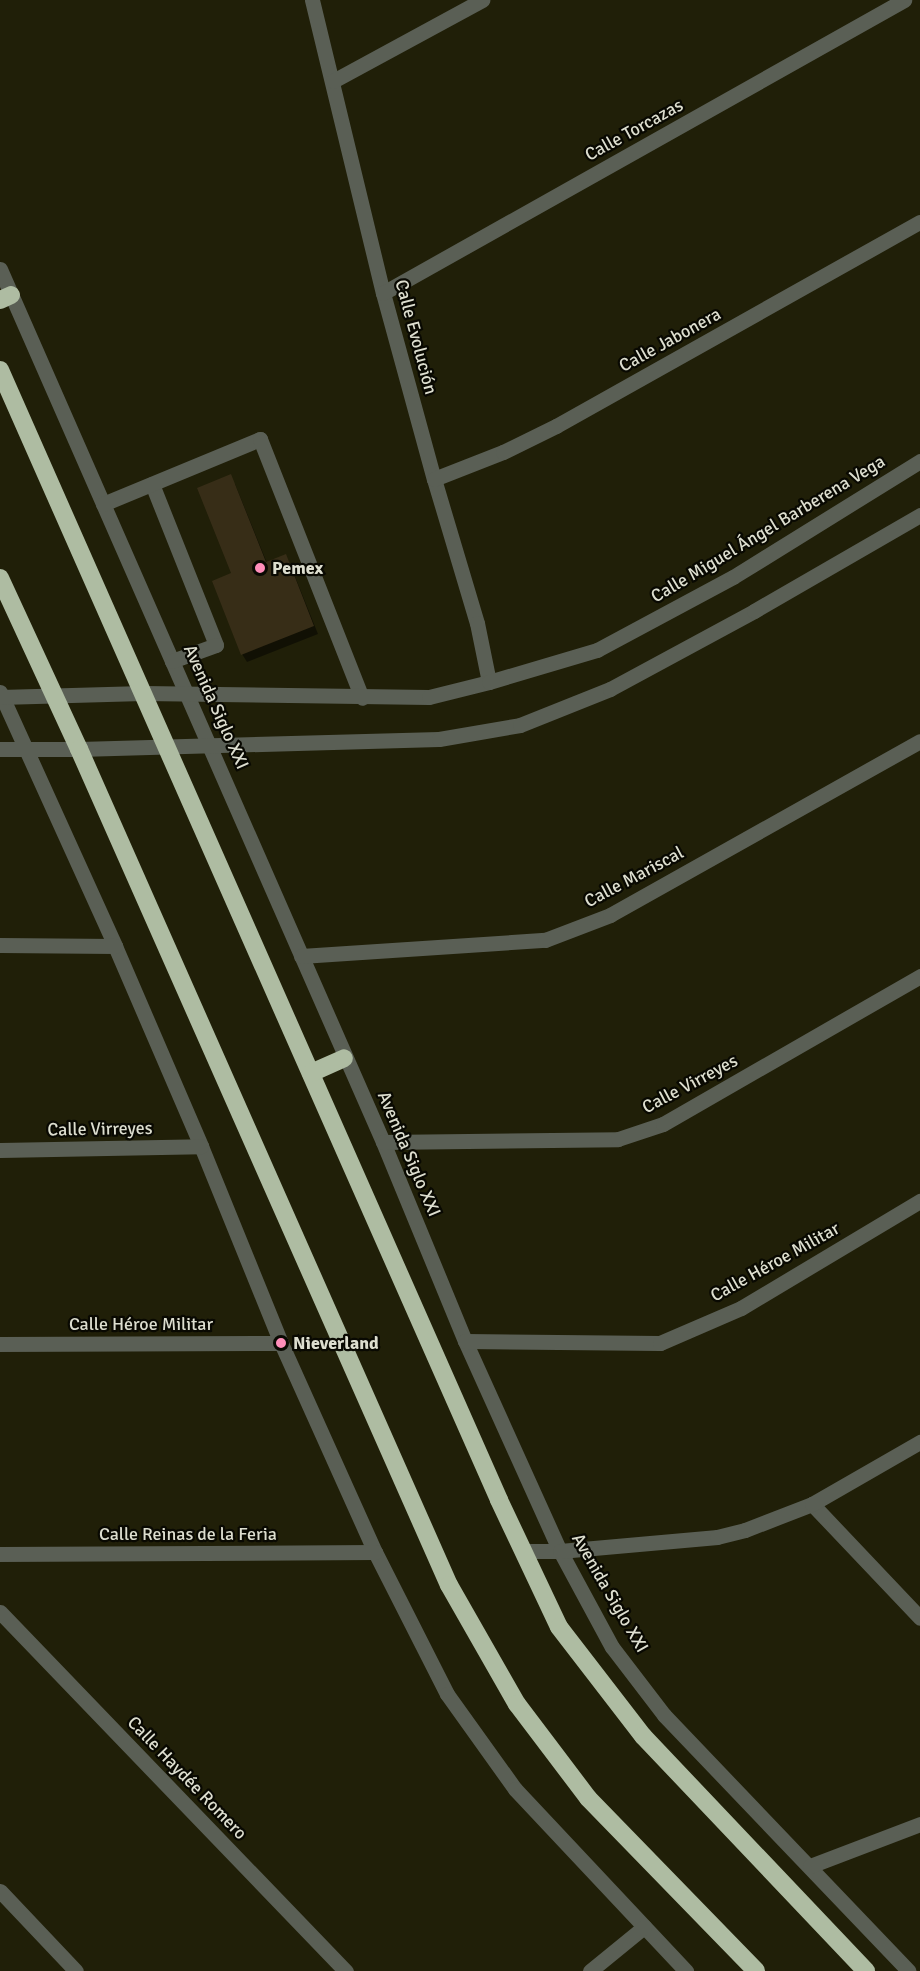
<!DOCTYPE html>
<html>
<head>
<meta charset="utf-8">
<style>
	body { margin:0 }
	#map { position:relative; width:920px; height:1971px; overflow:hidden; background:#201f08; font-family:Signika,sans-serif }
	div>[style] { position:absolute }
	.shadow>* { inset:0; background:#0007 }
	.building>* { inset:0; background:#372d17 }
	.minor>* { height:15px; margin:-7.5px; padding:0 7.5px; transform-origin:7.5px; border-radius:7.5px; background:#5a5f55 }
	.highway>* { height:18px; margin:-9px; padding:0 9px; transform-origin:9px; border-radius:9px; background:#aebca2 }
	.dots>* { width:16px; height:16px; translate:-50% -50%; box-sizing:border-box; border:3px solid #090902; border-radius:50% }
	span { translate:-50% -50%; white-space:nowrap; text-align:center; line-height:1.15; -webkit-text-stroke:4.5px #090902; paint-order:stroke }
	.street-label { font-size:18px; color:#dddecf }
	.poi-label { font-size:18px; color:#dddecf; font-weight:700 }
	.left { translate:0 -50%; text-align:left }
</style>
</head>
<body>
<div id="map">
	<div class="shadow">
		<i style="clip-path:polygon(235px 484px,267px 563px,290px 564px,318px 634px,247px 662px,242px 654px,233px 574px)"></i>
	</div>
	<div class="building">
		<i style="clip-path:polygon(231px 474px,266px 562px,286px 554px,314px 626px,241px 655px,212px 581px,231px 573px,197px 488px)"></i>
	</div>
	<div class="minor">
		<i style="left:312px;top:0;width:301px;rotate:76.4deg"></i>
		<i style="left:383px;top:293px;width:193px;rotate:74.7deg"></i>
		<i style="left:434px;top:479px;width:150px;rotate:73.4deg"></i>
		<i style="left:477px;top:623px;width:60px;rotate:78.5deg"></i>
		<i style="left:333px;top:81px;width:170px;rotate:-28.5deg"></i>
		<i style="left:0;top:269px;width:953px;rotate:66.31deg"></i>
		<i style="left:383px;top:1142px;width:215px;rotate:67.6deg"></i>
		<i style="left:465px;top:1341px;width:230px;rotate:65.7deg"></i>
		<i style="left:560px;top:1551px;width:109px;rotate:61.6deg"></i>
		<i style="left:612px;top:1647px;width:86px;rotate:52.6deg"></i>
		<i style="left:664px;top:1715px;width:354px;rotate:46.3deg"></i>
		<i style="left:383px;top:293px;width:598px;rotate:-29.35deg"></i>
		<i style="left:434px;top:479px;width:74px;rotate:-21.4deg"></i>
		<i style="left:503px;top:452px;width:59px;rotate:-26.1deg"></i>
		<i style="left:556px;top:426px;width:417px;rotate:-29.3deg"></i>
		<i style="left:152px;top:484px;width:173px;rotate:68.3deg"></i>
		<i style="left:216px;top:645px;width:47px;rotate:160deg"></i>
		<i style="left:103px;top:504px;width:170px;rotate:-22.5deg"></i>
		<i style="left:260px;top:439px;width:278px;rotate:68.5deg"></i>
		<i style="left:0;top:692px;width:279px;rotate:65.6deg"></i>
		<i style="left:115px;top:946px;width:218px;rotate:66.7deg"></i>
		<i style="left:201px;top:1146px;width:213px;rotate:67.9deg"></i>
		<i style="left:281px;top:1343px;width:229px;rotate:65.8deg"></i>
		<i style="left:375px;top:1552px;width:159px;rotate:63.1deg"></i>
		<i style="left:447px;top:1694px;width:117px;rotate:54.4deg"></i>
		<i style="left:515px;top:1789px;width:250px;rotate:46.8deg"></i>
		<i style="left:0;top:697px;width:143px;rotate:-1.6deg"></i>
		<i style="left:143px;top:693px;width:286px;rotate:0.8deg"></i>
		<i style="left:429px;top:697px;width:62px;rotate:-14deg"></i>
		<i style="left:489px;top:682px;width:113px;rotate:-16.5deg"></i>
		<i style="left:597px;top:650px;width:154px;rotate:-28.2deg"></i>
		<i style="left:733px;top:577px;width:220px;rotate:-31.8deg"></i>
		<i style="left:0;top:749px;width:79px"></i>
		<i style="left:79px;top:749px;width:360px;rotate:-1.6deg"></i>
		<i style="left:439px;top:739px;width:82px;rotate:-9.8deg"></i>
		<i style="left:520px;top:725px;width:97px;rotate:-21.8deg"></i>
		<i style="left:610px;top:689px;width:164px;rotate:-28.4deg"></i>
		<i style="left:754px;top:611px;width:192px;rotate:-30deg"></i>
		<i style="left:0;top:945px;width:115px;rotate:0.5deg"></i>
		<i style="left:301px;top:956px;width:245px;rotate:-3.8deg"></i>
		<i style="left:545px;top:940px;width:70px;rotate:-21deg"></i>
		<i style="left:610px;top:915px;width:355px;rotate:-29.3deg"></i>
		<i style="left:383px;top:1142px;width:235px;rotate:-0.7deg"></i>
		<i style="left:618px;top:1139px;width:47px;rotate:-18.4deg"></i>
		<i style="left:663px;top:1124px;width:297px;rotate:-29.9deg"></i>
		<i style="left:0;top:1150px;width:201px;rotate:-1.1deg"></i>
		<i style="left:465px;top:1341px;width:195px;rotate:0.6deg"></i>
		<i style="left:660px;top:1343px;width:88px;rotate:-23.4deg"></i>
		<i style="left:741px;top:1308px;width:209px;rotate:-30.9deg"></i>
		<i style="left:0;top:1344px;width:281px;rotate:-0.2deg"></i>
		<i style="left:812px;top:1504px;width:157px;rotate:46.5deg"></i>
		<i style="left:523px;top:1551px;width:37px"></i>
		<i style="left:560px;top:1551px;width:158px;rotate:-5.1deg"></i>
		<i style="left:717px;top:1537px;width:29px;rotate:-14deg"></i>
		<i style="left:745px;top:1530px;width:72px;rotate:-21.2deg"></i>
		<i style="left:812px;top:1504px;width:125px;rotate:-29.9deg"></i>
		<i style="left:0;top:1554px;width:375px;rotate:-0.3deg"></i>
		<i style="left:0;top:1612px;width:499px;rotate:46.1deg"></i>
		<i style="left:810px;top:1866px;width:118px;rotate:-20.9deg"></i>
		<i style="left:0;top:1891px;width:110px;rotate:46.5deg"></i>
		<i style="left:590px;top:1971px;width:70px;rotate:-39.2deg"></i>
	</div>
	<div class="highway">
		<i style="left:0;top:300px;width:12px;rotate:-24deg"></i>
		<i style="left:0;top:370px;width:1235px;rotate:66.17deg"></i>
		<i style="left:499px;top:1500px;width:140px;rotate:64.7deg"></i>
		<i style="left:559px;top:1627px;width:138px;rotate:52.4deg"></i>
		<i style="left:643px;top:1736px;width:324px;rotate:46.5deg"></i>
		<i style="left:0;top:578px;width:188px;rotate:65.2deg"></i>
		<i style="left:79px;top:749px;width:914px;rotate:66.13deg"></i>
		<i style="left:449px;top:1585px;width:137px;rotate:60.3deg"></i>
		<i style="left:517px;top:1704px;width:118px;rotate:52.9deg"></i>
		<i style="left:588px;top:1798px;width:241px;rotate:45.8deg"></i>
		<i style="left:311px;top:1073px;width:36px;rotate:-24deg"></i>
	</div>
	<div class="dots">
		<i style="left:260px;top:568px;background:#ff8eba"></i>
		<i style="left:281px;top:1343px;background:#ff8eba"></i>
	</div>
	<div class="street-label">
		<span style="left:634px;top:130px;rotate:-29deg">Calle Torcazas</span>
		<span style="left:416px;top:337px;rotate:75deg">Calle Evolución</span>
		<span style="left:670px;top:340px;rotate:-29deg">Calle Jabonera</span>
		<span style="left:768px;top:529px;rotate:-31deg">Calle Miguel Ángel Barberena Vega</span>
		<span style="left:216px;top:707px;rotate:66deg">Avenida Siglo XXI</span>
		<span style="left:634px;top:877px;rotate:-28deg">Calle Mariscal</span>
		<span style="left:690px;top:1084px;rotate:-28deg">Calle Virreyes</span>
		<span style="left:100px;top:1129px;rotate:-1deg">Calle Virreyes</span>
		<span style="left:409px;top:1154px;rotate:67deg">Avenida Siglo XXI</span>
		<span style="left:775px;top:1262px;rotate:-29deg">Calle Héroe Militar</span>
		<span style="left:141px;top:1324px">Calle Héroe Militar</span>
		<span style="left:188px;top:1534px">Calle Reinas de la Feria</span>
		<span style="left:610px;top:1593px;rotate:60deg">Avenida Siglo XXI</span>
		<span style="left:187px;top:1778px;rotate:46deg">Calle Haydée Romero</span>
	</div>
	<div class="poi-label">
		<span class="left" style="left:272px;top:568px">Pemex</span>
		<span class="left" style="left:293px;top:1343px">Nieverland</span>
	</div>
</div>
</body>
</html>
